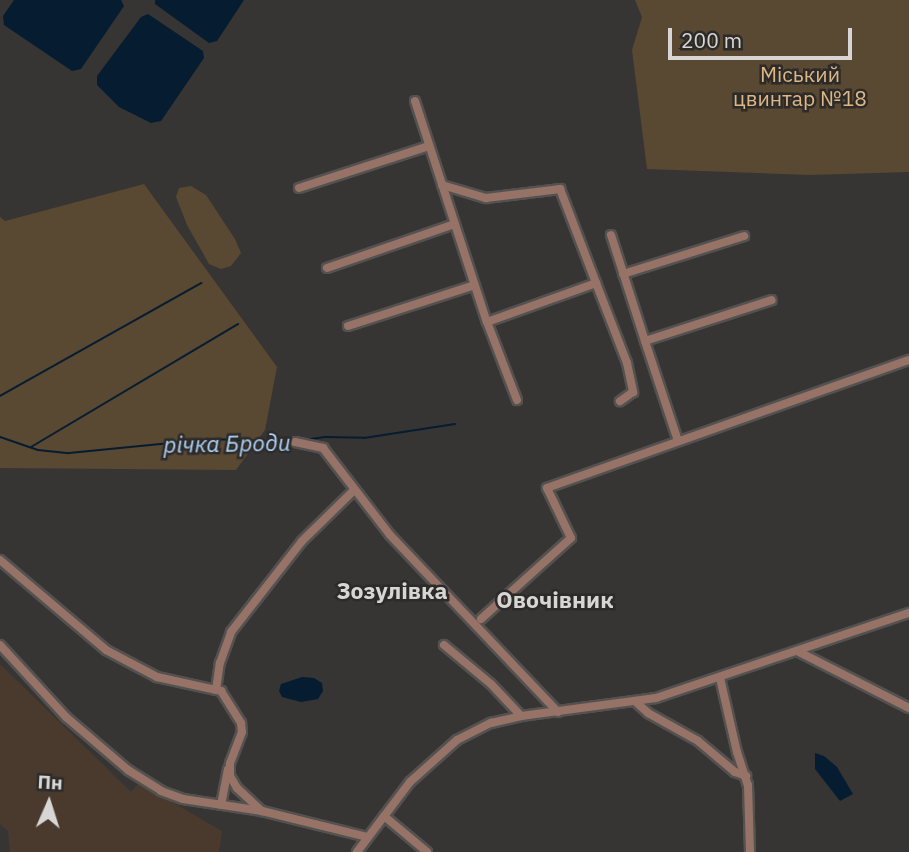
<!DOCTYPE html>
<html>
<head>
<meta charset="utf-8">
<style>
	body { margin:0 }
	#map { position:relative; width:909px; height:852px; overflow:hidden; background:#373533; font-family:"IBM Plex Sans",sans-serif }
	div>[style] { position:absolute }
	.industrial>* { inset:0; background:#4a3a2e }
	.green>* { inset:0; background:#594832 }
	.water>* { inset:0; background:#061c31 }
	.stream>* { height:2px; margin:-1px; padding:0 1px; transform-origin:1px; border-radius:1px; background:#061c31 }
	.roads { filter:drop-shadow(2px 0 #545250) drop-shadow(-2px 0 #545250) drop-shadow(0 2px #545250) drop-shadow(0 -2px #545250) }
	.minor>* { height:8px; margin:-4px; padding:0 4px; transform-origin:4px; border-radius:4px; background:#977367 }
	span { translate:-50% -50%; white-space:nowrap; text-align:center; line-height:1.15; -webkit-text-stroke:5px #2d2b29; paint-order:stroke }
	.park-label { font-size:21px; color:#deb784 }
	.water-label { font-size:23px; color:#afd2f7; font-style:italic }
	.neighbourhood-label { font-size:23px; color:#d7d6d4; font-weight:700 }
	.north { position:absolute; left:14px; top:768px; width:70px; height:70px; -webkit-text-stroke:5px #2d2b29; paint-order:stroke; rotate:3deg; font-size:19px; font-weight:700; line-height:28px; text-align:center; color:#d7d6d4 }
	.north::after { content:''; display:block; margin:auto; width:24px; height:32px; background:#d7d6d4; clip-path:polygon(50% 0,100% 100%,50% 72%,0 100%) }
	.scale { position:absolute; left:668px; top:28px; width:184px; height:32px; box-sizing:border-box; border:4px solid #d7d6d4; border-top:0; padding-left:9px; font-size:21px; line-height:24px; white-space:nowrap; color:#d7d6d4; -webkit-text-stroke:5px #2d2b29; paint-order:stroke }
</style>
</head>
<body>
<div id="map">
	<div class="industrial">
		<i style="clip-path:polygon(0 664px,131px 792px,139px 783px,222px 831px,219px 852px,10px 852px,8px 831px,0 824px)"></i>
	</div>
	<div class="green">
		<i style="clip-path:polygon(635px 0,909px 0,909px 172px,810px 175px,647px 169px,632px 50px,642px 17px)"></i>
		<i style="clip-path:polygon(144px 184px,277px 367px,265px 430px,236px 470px,0 468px,0 217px,5px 221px)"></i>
		<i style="clip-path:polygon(191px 186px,206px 195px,235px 239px,241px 253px,231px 266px,221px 269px,209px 264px,187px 225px,176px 197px,179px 188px)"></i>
	</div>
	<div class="water">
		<i style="clip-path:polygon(14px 0,121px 0,124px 6px,81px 69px,72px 71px,4px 25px,3px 16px)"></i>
		<i style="clip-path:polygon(155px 0,244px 0,217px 41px,209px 43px,155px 4px)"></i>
		<i style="clip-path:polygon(148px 14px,203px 51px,204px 58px,161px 121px,151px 123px,119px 107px,97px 85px,97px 76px,141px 17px)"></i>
		<i style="clip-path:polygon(302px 677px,314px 678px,322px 683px,323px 691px,318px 699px,301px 702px,282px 697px,279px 691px,281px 684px)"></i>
		<i style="clip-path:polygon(815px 753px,824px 756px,837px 767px,853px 794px,840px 801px,815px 769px)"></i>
	</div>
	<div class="stream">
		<i style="left:0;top:396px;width:231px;rotate:-29.3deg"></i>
		<i style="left:0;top:437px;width:40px;rotate:18.9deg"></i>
		<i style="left:38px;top:450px;width:31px;rotate:6deg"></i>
		<i style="left:69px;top:453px;width:143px;rotate:-5.6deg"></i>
		<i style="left:211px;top:439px;width:80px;rotate:2.1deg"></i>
		<i style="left:304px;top:440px;width:21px;rotate:-8deg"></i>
		<i style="left:325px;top:437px;width:39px;rotate:1deg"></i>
		<i style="left:364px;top:438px;width:92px;rotate:-8.7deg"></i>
		<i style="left:31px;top:447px;width:241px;rotate:-30.7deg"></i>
	</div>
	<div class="roads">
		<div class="minor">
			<i style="left:415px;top:101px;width:232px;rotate:72deg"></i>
			<i style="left:442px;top:185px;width:46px;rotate:16.5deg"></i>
			<i style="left:486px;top:198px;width:75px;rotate:-6.9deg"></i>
			<i style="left:560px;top:189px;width:101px;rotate:69deg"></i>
			<i style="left:299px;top:188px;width:137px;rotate:-17.9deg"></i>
			<i style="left:611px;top:235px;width:111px;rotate:72.2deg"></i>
			<i style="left:327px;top:268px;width:135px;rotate:-19deg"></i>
			<i style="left:623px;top:274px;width:127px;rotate:-17.4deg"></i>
			<i style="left:348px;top:326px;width:133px;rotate:-17.9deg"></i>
			<i style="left:517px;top:400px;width:84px;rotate:-111deg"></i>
			<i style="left:487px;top:322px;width:116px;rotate:-19.7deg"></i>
			<i style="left:596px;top:283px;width:86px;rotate:68.8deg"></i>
			<i style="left:627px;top:363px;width:30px;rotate:78deg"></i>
			<i style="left:633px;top:392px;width:16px;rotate:145deg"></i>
			<i style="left:678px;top:441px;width:105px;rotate:-108.3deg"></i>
			<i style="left:645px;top:341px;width:133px;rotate:-17.9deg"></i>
			<i style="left:295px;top:442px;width:29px;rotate:12deg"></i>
			<i style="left:323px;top:448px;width:110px;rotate:52.4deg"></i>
			<i style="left:390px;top:535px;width:244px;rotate:46.5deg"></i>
			<i style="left:0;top:560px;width:139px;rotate:40.3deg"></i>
			<i style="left:106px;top:650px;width:58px;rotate:27.9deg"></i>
			<i style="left:157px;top:677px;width:66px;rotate:12.3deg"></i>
			<i style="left:221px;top:691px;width:38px;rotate:58deg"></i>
			<i style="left:241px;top:723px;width:9px;rotate:84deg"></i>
			<i style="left:242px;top:732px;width:34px;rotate:111deg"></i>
			<i style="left:230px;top:764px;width:12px;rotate:90deg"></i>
			<i style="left:230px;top:776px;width:14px;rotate:60deg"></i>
			<i style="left:237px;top:788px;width:34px;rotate:43deg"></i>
			<i style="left:481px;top:619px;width:121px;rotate:-42deg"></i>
			<i style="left:571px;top:538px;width:55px;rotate:-115.6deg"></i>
			<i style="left:547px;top:488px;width:384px;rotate:-19.5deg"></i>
			<i style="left:0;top:645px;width:98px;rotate:47.5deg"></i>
			<i style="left:66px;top:717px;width:82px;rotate:40.5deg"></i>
			<i style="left:128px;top:770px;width:39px;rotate:32deg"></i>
			<i style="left:161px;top:791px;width:23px;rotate:20deg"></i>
			<i style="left:183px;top:799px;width:80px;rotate:8.6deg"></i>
			<i style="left:262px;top:811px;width:108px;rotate:13.9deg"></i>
			<i style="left:444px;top:645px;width:61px;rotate:39.7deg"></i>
			<i style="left:491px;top:684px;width:44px;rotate:46.8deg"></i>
			<i style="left:799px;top:652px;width:123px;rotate:27deg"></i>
			<i style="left:720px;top:678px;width:76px;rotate:77.1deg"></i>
			<i style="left:737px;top:752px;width:35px;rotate:72deg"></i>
			<i style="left:748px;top:785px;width:67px;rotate:88.3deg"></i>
			<i style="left:216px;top:690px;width:27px;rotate:-82deg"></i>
			<i style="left:220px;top:663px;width:33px;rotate:-70deg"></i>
			<i style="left:231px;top:632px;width:115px;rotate:-52deg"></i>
			<i style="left:302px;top:541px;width:71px;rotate:-44.4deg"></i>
			<i style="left:637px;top:703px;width:15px;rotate:42deg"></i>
			<i style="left:648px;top:713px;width:57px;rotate:29.2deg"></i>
			<i style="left:698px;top:741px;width:48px;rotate:40deg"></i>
			<i style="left:735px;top:772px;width:12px;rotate:20deg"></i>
			<i style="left:221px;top:805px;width:36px;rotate:-79deg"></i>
			<i style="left:384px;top:816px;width:56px;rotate:39.9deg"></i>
			<i style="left:357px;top:852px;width:88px;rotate:-52.9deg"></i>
			<i style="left:410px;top:782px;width:63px;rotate:-41.8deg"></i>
			<i style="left:457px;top:740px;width:38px;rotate:-27deg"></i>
			<i style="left:491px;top:723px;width:31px;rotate:-13deg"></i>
			<i style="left:521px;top:716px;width:136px;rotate:-7.6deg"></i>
			<i style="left:656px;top:698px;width:267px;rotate:-18.6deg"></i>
		</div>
	</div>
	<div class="park-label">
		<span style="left:800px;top:86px">Міський<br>цвинтар №18</span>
	</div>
	<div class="water-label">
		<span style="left:227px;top:443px;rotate:-1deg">річка Броди</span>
	</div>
	<div class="neighbourhood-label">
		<span style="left:392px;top:590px">Зозулівка</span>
		<span style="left:555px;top:599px">Овочівник</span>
	</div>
	<div class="north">Пн</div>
	<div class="scale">200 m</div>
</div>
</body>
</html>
